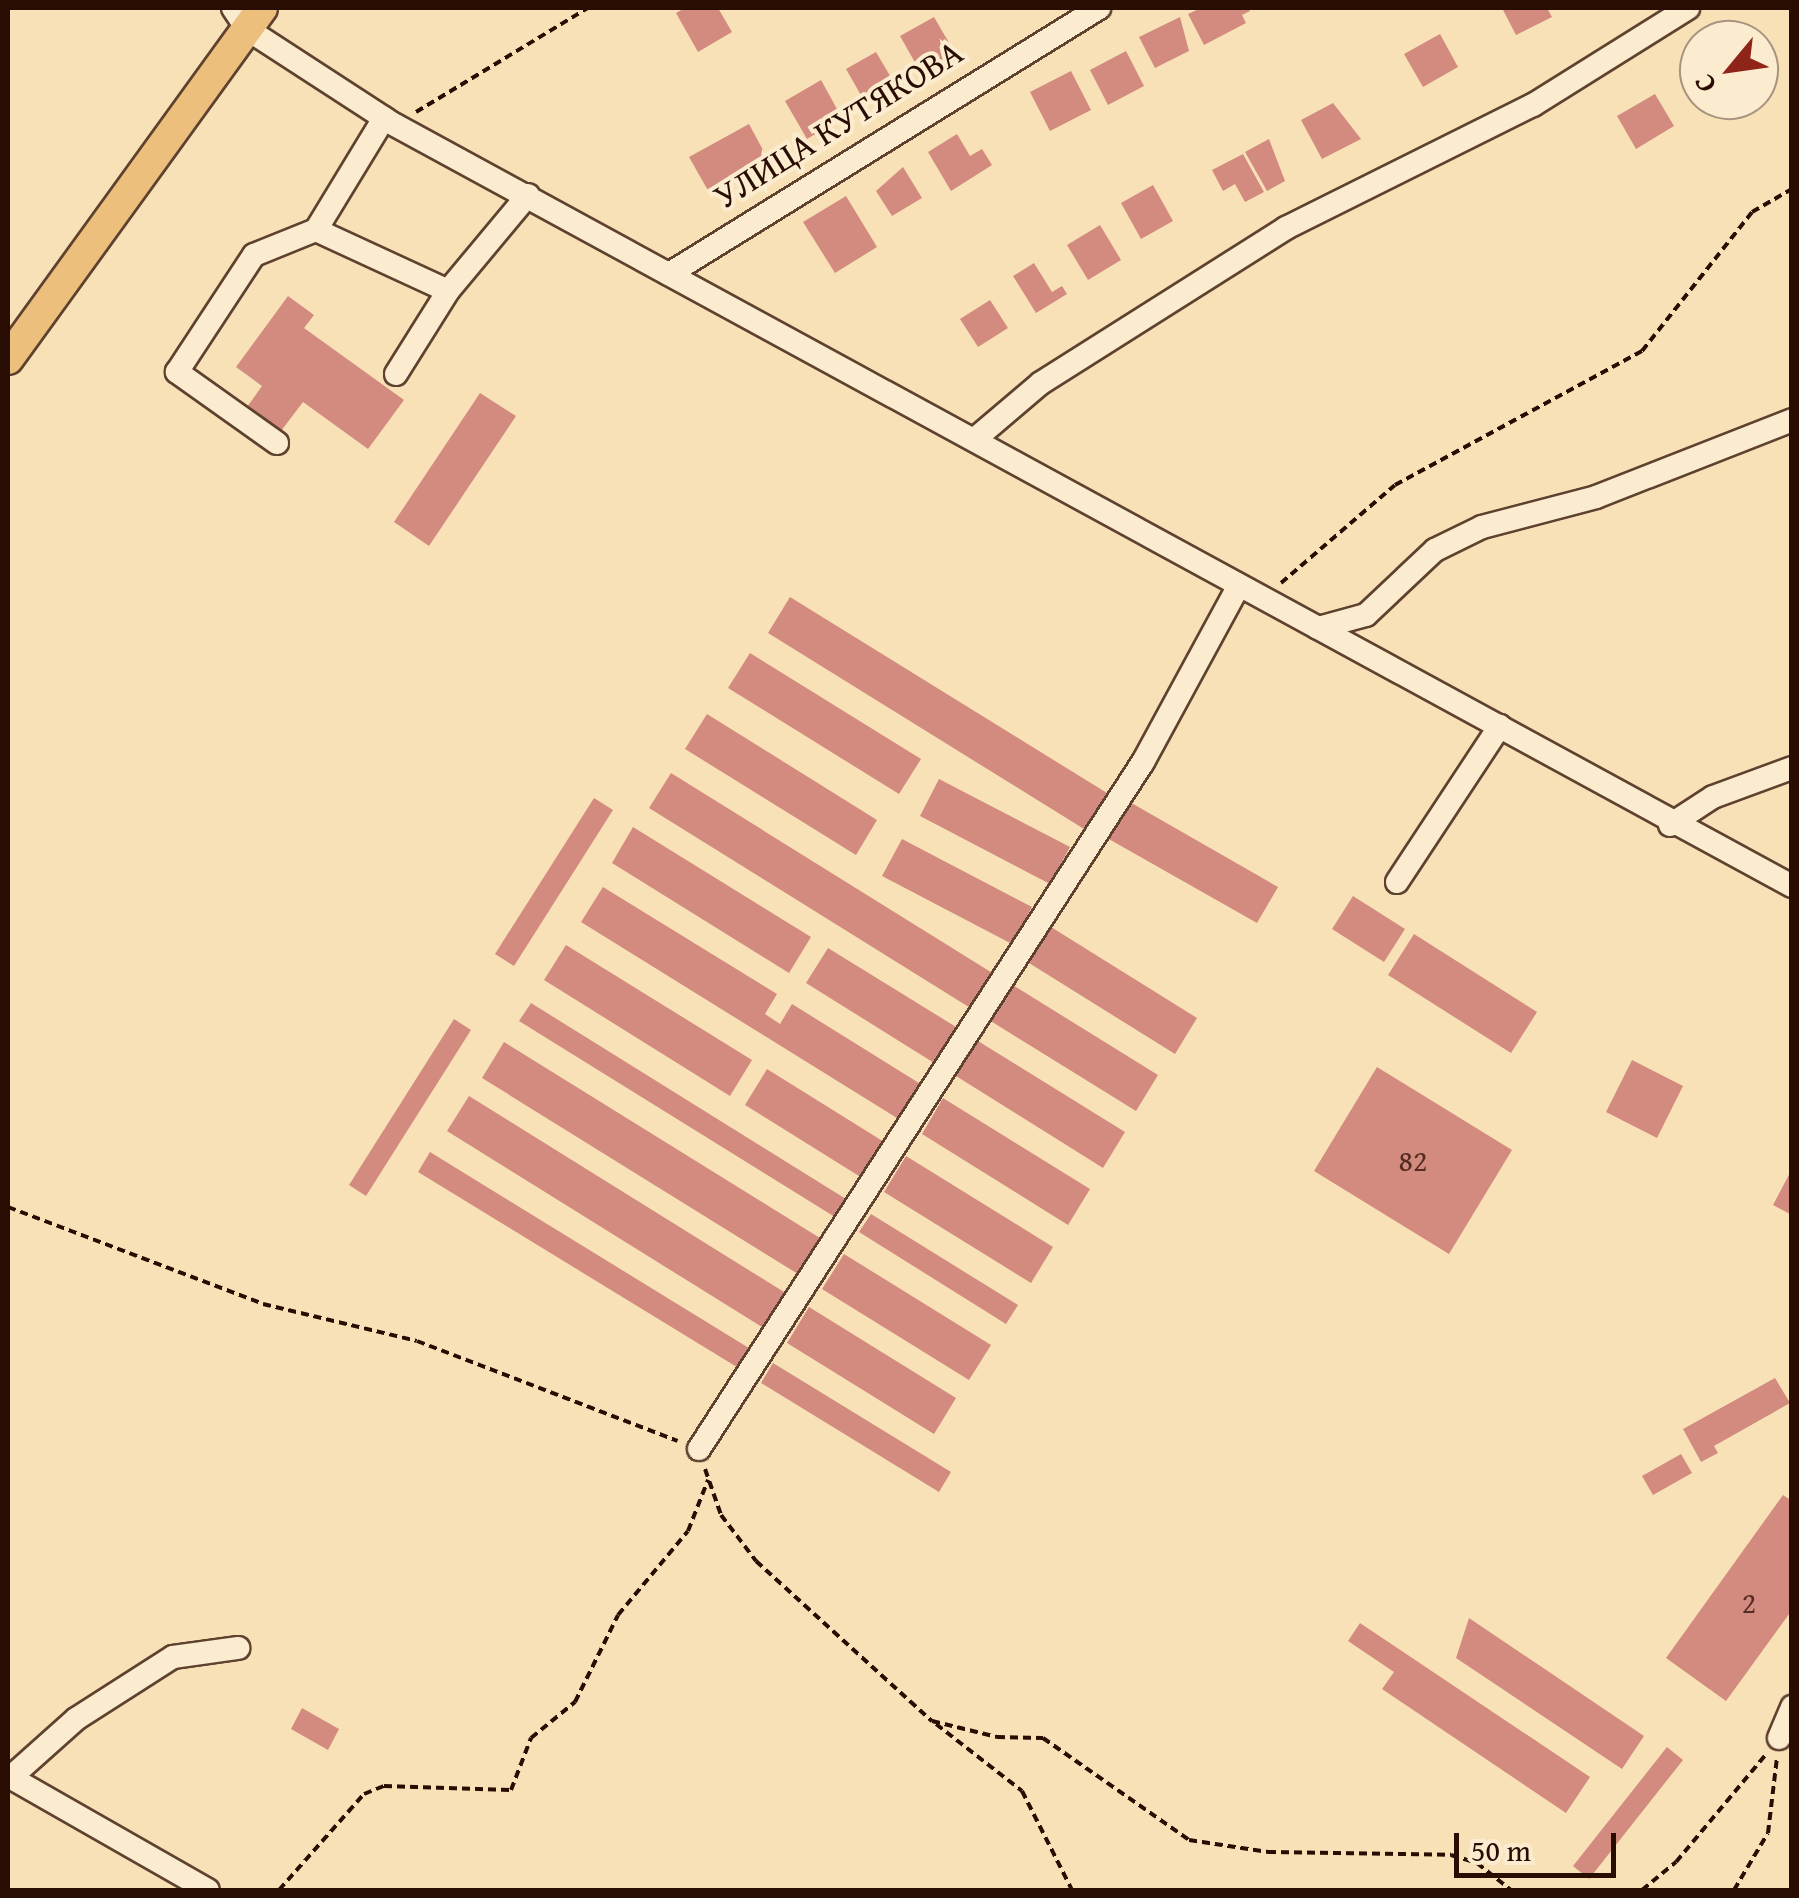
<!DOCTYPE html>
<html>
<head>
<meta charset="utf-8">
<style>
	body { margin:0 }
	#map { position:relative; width:1799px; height:1898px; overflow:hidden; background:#f9e1b7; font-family:"Gentium Book Plus",serif }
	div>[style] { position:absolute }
	.building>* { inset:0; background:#d28b7e }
	.path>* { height:4px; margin-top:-2px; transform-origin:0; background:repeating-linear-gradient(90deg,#2a0d02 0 8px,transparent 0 13px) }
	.roads { filter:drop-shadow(2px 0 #5e422f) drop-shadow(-2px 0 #5e422f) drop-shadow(0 2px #5e422f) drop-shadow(0 -2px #5e422f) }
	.minor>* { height:22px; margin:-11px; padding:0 11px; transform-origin:11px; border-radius:11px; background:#fbecd0 }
	.major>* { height:30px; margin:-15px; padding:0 15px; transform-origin:15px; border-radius:15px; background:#ecc07c }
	span { translate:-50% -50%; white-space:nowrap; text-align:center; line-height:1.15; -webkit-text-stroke:8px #fbecd0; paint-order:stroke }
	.number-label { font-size:30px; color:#542c21 }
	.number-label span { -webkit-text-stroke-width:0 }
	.street-label { font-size:35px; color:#2a0d02 }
	.frame { position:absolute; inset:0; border:10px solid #2a0d02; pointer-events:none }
	.north { position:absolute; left:1679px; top:20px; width:100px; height:100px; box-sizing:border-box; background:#fbecd0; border:2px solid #a7937e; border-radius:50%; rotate:241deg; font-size:28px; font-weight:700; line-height:40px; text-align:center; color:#2a0d02 }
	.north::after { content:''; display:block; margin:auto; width:35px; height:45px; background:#8f2418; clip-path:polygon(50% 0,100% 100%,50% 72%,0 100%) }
	.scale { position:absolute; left:1454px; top:1833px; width:162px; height:45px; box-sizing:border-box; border:5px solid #2a0d02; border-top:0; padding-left:12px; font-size:30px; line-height:35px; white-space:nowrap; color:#2a0d02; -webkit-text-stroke:8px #fbecd0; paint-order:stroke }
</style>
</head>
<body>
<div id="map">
	<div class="building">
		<i style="clip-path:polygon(685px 8px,718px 8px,732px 32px,698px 52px,676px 13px)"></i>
		<i style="clip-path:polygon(1201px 8px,1248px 8px,1250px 11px,1242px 15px,1246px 23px,1204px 45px,1188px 14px)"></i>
		<i style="clip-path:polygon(1502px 8px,1547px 8px,1552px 17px,1516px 35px)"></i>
		<i style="clip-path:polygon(934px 17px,955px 53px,921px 73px,900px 36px)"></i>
		<i style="clip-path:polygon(1180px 17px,1189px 51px,1155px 68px,1139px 37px)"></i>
		<i style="clip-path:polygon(1440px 34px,1458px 67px,1423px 87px,1404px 54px)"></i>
		<i style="clip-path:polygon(1126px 51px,1144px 86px,1108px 105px,1090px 70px)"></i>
		<i style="clip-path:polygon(876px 52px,896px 86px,866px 104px,846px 69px)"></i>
		<i style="clip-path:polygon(1071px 71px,1091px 110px,1050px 131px,1030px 92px)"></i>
		<i style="clip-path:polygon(821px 80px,842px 118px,807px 139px,785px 101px)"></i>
		<i style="clip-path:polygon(1655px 94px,1674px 126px,1636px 149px,1617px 116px)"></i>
		<i style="clip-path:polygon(1333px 103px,1361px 139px,1322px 159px,1301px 120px)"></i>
		<i style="clip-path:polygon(749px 124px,769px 161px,710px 194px,689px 157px)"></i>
		<i style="clip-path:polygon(957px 134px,970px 156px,982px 149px,992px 165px,951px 191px,928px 152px)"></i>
		<i style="clip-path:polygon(1269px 139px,1285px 181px,1267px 191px,1245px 152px)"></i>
		<i style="clip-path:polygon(1243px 154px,1264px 192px,1245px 202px,1235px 184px,1223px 191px,1212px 170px)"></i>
		<i style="clip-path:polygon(903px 167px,922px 198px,892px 216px,876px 191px)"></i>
		<i style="clip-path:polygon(1153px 185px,1173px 221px,1141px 239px,1121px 203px)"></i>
		<i style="clip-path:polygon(846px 196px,877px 247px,835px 273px,803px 222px)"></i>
		<i style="clip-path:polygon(1100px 225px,1121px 260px,1088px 280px,1067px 245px)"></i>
		<i style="clip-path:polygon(1034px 263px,1052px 292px,1062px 286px,1067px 294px,1036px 313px,1013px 276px)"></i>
		<i style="clip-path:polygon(288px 296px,314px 315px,304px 328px,404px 400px,368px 449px,303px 402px,281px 431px,247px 407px,262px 386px,236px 367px)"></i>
		<i style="clip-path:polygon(990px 300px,1008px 328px,978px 347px,960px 319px)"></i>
		<i style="clip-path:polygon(480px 393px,516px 416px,429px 546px,394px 522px)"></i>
		<i style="clip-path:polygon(790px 597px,1107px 793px,1084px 829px,768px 633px)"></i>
		<i style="clip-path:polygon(750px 653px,921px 759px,899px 794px,728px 688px)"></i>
		<i style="clip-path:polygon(707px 714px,877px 820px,856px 855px,685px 749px)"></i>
		<i style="clip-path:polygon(671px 773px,994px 974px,972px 1009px,649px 808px)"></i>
		<i style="clip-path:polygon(939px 779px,1070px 847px,1050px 884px,920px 816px)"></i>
		<i style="clip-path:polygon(594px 798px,613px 810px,514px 966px,495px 954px)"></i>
		<i style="clip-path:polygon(1128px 801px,1278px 887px,1257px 923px,1107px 838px)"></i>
		<i style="clip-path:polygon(633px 827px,811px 937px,789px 973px,612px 863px)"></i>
		<i style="clip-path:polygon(902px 839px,1032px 907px,1012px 944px,882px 876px)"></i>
		<i style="clip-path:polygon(603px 887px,777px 994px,765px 1014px,780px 1024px,792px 1004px,927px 1088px,905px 1123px,581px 922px)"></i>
		<i style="clip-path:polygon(1353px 896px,1405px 929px,1384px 962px,1332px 929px)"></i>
		<i style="clip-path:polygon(1051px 927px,1197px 1018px,1175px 1054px,1029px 963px)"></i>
		<i style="clip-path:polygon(1414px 934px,1537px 1012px,1511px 1053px,1388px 975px)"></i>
		<i style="clip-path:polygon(566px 945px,752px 1060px,730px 1096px,544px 980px)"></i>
		<i style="clip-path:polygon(828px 948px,961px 1030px,939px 1066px,806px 983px)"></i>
		<i style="clip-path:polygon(1011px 984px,1158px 1075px,1136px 1111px,989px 1020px)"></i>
		<i style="clip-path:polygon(531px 1003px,854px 1204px,843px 1222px,519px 1021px)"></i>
		<i style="clip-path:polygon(454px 1019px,471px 1030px,366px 1196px,349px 1185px)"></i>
		<i style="clip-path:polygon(978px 1041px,1125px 1132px,1103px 1168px,956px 1076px)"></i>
		<i style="clip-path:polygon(504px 1042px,828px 1243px,806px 1279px,482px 1078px)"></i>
		<i style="clip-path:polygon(1632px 1060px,1683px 1086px,1657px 1138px,1606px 1112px)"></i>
		<i style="clip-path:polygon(1377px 1067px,1512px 1150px,1449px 1254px,1314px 1171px)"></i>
		<i style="clip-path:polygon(767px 1069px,889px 1145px,867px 1181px,745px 1105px)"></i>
		<i style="clip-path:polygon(469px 1096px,792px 1297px,770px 1332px,447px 1131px)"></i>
		<i style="clip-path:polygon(943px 1098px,1090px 1189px,1068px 1225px,922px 1134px)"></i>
		<i style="clip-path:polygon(430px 1152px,757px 1353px,745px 1372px,418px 1172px)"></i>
		<i style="clip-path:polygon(906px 1156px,1053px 1247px,1031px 1283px,884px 1192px)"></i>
		<i style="clip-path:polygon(1792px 1169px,1792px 1215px,1773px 1205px)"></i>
		<i style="clip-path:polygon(871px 1214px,1018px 1305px,1006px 1324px,859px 1232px)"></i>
		<i style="clip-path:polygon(844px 1254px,991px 1345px,969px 1380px,822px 1289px)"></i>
		<i style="clip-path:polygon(809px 1307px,956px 1398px,934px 1434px,787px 1343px)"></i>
		<i style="clip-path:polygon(773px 1363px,951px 1472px,939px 1492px,761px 1383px)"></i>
		<i style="clip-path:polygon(1775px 1378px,1790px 1403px,1714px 1446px,1718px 1453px,1701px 1462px,1683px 1429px)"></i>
		<i style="clip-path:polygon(1681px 1454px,1692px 1473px,1653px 1495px,1642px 1476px)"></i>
		<i style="clip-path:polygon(1783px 1495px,1792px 1501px,1792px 1610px,1726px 1701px,1666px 1658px)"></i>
		<i style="clip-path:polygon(1469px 1618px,1644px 1736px,1622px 1769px,1456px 1658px)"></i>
		<i style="clip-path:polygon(1360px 1623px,1590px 1777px,1566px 1813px,1382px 1689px,1394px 1672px,1348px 1641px)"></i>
		<i style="clip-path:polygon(302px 1708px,339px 1729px,328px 1750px,291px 1729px)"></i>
		<i style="clip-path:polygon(1667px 1747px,1683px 1760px,1589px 1879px,1573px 1866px)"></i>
	</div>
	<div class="path">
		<i style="left:416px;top:112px;width:201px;rotate:-31.2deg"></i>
		<i style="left:1281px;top:583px;width:150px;rotate:-40.7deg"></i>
		<i style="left:1395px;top:485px;width:281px;rotate:-28.5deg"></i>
		<i style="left:1642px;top:351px;width:177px;rotate:-51.6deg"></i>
		<i style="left:1752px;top:212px;width:46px;rotate:-29.9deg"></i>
		<i style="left:8px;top:1207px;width:273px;rotate:20.8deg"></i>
		<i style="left:263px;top:1304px;width:158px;rotate:13.5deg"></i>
		<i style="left:417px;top:1341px;width:279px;rotate:21deg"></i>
		<i style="left:705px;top:1469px;width:49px;rotate:70.8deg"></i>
		<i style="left:721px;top:1515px;width:58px;rotate:52.7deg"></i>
		<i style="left:756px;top:1561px;width:238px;rotate:42.3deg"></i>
		<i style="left:932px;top:1721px;width:67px;rotate:13.8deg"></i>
		<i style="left:997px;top:1737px;width:46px;rotate:1.2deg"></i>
		<i style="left:1043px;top:1738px;width:178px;rotate:34.9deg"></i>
		<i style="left:1189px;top:1840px;width:80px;rotate:8.6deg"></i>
		<i style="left:1268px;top:1852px;width:183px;rotate:0.9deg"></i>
		<i style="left:1451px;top:1855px;width:27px;rotate:17deg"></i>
		<i style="left:1477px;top:1863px;width:43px;rotate:38.5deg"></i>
		<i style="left:936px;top:1724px;width:109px;rotate:37.9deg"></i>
		<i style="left:1022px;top:1791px;width:111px;rotate:63.2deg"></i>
		<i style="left:279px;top:1890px;width:128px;rotate:-48.5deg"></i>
		<i style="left:364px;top:1794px;width:22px;rotate:-22deg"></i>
		<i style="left:384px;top:1786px;width:127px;rotate:1.8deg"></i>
		<i style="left:511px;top:1790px;width:56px;rotate:-69deg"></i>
		<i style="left:531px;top:1738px;width:57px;rotate:-39.3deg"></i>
		<i style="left:575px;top:1702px;width:97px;rotate:-63.7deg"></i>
		<i style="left:618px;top:1615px;width:109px;rotate:-50.2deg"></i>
		<i style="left:688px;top:1531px;width:55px;rotate:-68.6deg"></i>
		<i style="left:1642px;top:1890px;width:44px;rotate:-39.5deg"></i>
		<i style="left:1676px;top:1862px;width:142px;rotate:-50.1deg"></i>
		<i style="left:1734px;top:1890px;width:66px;rotate:-59.2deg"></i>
		<i style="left:1768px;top:1833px;width:77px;rotate:-83.2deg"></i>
	</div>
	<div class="roads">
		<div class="minor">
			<i style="left:233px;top:8px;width:25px;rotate:56deg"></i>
			<i style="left:247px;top:29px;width:176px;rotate:33deg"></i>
			<i style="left:395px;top:125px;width:1591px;rotate:28.58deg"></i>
			<i style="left:316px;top:230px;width:145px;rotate:24.8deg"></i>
			<i style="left:669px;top:274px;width:506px;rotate:-31.74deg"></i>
			<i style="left:396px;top:374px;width:98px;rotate:-57.9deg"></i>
			<i style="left:448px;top:291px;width:125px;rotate:-50.2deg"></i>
			<i style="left:975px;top:439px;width:87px;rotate:-40.3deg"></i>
			<i style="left:1041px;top:383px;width:290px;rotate:-32.3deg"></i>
			<i style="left:1286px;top:228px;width:276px;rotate:-26.5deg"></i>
			<i style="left:1533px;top:105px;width:183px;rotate:-32deg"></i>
			<i style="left:277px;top:443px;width:123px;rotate:-144.6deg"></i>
			<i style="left:177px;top:372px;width:140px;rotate:-56.7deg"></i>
			<i style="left:254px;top:255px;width:67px;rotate:-22deg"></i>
			<i style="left:316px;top:230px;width:131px;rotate:-58.7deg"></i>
			<i style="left:1318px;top:628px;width:50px;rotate:-15.2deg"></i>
			<i style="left:1366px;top:615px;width:95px;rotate:-43.3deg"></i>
			<i style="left:1435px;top:550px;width:52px;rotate:-26.1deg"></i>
			<i style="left:1482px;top:527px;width:118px;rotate:-14.7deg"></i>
			<i style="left:1596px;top:497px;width:211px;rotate:-21.4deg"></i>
			<i style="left:1670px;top:825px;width:51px;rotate:-33.1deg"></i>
			<i style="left:1713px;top:797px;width:84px;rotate:-20.2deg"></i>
			<i style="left:1397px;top:882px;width:187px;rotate:-56.6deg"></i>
			<i style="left:699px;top:1449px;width:818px;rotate:-57.13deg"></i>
			<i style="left:1143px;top:762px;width:199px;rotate:-61.5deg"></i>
			<i style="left:1779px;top:1738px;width:34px;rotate:-67deg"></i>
			<i style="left:8px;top:1776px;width:230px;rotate:29.7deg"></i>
			<i style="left:10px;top:1778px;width:89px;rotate:-41.8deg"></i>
			<i style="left:76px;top:1719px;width:115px;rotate:-32.6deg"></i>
			<i style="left:173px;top:1657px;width:66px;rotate:-7.9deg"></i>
		</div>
		<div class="major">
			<i style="left:8px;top:359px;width:433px;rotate:-54.1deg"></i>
		</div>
	</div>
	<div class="number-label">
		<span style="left:1413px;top:1160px">82</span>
		<span style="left:1749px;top:1602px">2</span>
	</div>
	<div class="street-label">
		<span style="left:838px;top:124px;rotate:-32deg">УЛИЦА КУТЯКОВА</span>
	</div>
	<div class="frame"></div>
	<div class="north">С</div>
	<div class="scale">50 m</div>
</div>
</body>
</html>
